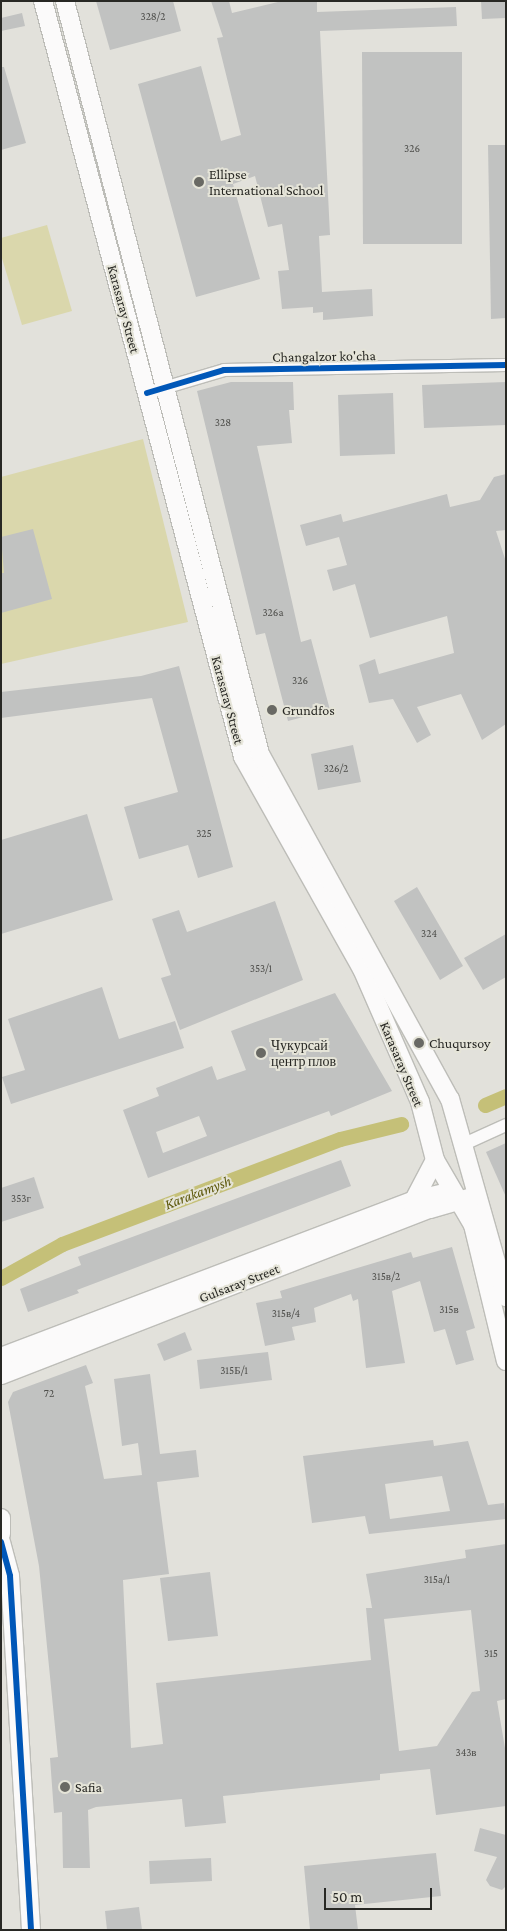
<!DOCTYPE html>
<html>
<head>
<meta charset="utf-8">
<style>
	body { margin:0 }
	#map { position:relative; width:507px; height:1931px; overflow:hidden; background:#e2e1db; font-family:"Crimson Pro",serif }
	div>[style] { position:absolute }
	.green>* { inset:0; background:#dad7ac }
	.canal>* { height:15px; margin:-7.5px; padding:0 7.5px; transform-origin:7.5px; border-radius:7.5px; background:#c5c078 }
	.building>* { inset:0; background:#c1c2c1 }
	.roads { filter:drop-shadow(1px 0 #bdbdb8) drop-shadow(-1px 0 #bdbdb8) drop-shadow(0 1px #bdbdb8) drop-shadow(0 -1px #bdbdb8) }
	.street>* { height:12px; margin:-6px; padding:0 6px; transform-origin:6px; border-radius:6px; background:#fbfafa }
	.secondary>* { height:18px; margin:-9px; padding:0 9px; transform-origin:9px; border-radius:9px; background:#fbfafa }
	.cycleway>* { height:6px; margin:-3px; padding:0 3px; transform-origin:3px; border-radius:3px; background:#0057b8 }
	.dots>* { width:14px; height:14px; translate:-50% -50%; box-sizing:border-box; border:2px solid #e5e4d8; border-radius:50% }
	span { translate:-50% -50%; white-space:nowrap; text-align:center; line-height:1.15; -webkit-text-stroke:4px #e5e4d8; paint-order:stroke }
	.number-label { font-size:11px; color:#4e4e4b }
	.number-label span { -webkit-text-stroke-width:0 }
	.poi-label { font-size:14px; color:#282824 }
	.left { translate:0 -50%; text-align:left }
	.street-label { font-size:14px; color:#282824 }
	.water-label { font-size:15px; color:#5d580b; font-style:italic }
	.frame { position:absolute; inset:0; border:2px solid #282824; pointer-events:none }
	.scale { position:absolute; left:324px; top:1888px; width:108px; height:22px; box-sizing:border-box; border:2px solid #282824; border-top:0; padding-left:6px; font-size:15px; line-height:18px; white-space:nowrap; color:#282824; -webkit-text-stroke:4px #e5e4d8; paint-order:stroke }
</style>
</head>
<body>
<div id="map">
	<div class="green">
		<i style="clip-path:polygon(47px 225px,72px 311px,22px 325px,1px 255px,1px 238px)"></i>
		<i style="clip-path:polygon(143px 439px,188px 622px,1px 664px,1px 477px)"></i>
	</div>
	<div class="canal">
		<i style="left:485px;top:1105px;width:23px;rotate:-23deg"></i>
		<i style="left:1px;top:1278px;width:70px;rotate:-29.1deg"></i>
		<i style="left:62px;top:1244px;width:297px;rotate:-20.7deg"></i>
		<i style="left:340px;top:1139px;width:63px;rotate:-13.8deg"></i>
	</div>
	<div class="building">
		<i style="clip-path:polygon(96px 1px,173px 1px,181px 31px,110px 50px)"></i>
		<i style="clip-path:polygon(211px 1px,229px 1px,232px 13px,282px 1px,317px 1px,317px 12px,456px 7px,457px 26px,320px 31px,330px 235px,319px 236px,322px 292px,372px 289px,373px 316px,323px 320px,323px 312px,313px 313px,313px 307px,282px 309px,278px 271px,289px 270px,282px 224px,268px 227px,255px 176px,233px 184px,260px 279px,196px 297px,138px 84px,201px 66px,221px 141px,241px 135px,217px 38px,223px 37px)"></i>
		<i style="clip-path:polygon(481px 1px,506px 1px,506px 18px,482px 19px)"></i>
		<i style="clip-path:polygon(22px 13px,25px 26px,1px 31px,1px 18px)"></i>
		<i style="clip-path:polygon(362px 52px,462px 52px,462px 244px,363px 244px)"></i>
		<i style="clip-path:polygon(1px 67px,4px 67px,26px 143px,1px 150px)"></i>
		<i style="clip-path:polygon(488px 145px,506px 145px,506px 318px,491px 319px)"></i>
		<i style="clip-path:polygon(231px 382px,293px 382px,294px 410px,289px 410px,292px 443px,257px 446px,301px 642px,311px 639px,330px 710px,288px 721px,265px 633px,256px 635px,197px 391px)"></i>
		<i style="clip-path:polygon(506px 382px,506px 425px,424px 428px,422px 385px)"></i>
		<i style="clip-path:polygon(393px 393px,395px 454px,340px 456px,338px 395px)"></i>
		<i style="clip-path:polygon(506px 474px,506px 530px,496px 531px,506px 562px,506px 724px,482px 740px,461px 694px,417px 707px,431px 735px,417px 743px,393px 699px,369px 703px,359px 665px,375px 659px,379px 674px,454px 653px,447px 616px,370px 638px,355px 584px,333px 591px,327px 570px,347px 565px,339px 537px,306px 546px,300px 525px,341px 514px,343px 522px,447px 494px,450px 507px,480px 500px,494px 477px)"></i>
		<i style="clip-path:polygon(33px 529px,52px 599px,1px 613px,1px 573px,4px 573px,1px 537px)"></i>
		<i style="clip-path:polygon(179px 666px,233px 867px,198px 878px,188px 845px,139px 859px,124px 807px,178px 792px,152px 698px,1px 718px,1px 692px,141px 676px)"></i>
		<i style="clip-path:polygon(353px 745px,361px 782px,318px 790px,311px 754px)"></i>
		<i style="clip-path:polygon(87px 814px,113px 900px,1px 934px,1px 840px)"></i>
		<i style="clip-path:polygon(417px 887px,463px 966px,440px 980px,394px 901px)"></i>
		<i style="clip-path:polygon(275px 901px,303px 980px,180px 1030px,161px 978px,171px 975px,152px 919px,179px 910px,187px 932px)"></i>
		<i style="clip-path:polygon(506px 934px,506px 977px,483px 990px,464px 958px)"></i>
		<i style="clip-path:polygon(102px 987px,119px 1039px,175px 1021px,184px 1048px,11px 1104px,2px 1077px,25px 1070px,8px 1019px)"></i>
		<i style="clip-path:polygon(evenodd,335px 993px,392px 1091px,331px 1116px,329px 1111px,148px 1178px,123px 1110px,159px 1096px,156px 1088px,212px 1066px,217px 1080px,246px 1070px,231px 1031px,335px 993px,199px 1116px,207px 1136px,163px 1153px,156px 1132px,199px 1116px)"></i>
		<i style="clip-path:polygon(506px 1143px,506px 1197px,486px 1152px)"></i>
		<i style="clip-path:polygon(341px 1160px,351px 1186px,77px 1290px,79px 1293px,28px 1312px,20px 1289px,81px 1265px,78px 1257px)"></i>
		<i style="clip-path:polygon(34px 1177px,44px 1208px,1px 1222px,1px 1188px)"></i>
		<i style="clip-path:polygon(452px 1247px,475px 1328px,466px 1331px,474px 1360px,456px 1365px,445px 1329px,434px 1332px,420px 1281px,392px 1291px,405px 1363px,366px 1368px,358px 1299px,353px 1301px,351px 1294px,314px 1308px,316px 1322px,292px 1327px,295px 1340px,265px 1346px,256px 1303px,282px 1298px,280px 1291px,411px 1252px,413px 1258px)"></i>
		<i style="clip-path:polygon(185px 1332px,192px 1350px,164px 1361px,157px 1344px)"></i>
		<i style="clip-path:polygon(268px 1352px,272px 1380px,200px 1389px,197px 1360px)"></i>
		<i style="clip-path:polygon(evenodd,86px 1365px,93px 1383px,85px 1386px,104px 1479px,142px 1475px,138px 1443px,122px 1446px,114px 1379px,150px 1374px,160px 1454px,196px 1450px,199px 1477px,157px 1482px,169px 1574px,123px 1580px,131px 1748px,163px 1744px,156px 1683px,371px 1660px,366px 1608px,372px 1608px,366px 1574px,466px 1558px,465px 1550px,506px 1544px,506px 1699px,497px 1701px,506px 1754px,506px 1806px,436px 1815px,430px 1769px,380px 1774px,380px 1780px,223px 1796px,226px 1823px,185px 1827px,182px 1799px,96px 1807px,88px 1810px,90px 1868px,63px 1868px,62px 1812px,54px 1813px,50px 1758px,58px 1757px,39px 1566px,8px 1402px,13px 1392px,86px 1365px,471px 1610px,480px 1691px,472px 1692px,437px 1746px,399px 1751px,384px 1619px,471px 1610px)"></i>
		<i style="clip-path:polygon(evenodd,433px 1440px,434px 1446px,468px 1441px,488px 1505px,504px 1503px,506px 1519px,369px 1534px,365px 1516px,312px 1523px,303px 1456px,433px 1440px,442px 1476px,450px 1511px,390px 1519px,385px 1484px,442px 1476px)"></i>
		<i style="clip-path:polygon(210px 1572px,218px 1636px,168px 1641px,160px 1578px)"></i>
		<i style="clip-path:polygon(480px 1828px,506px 1835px,506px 1886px,502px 1890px,490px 1886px,486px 1880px,497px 1857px,474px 1851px)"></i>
		<i style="clip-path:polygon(436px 1853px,441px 1896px,355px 1905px,358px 1930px,310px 1930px,304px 1866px)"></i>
		<i style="clip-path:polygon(211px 1858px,212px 1881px,150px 1884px,149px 1861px)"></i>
		<i style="clip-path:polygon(139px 1907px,142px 1930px,107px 1930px,105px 1911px)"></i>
	</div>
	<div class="roads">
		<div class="street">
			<i style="left:147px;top:393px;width:80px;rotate:-16.6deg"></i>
			<i style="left:224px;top:370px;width:282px;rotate:-1deg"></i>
			<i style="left:462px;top:1145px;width:48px;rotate:-24.4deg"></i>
		</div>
		<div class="secondary">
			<i style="left:43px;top:1px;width:782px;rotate:75.18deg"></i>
			<i style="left:243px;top:757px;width:243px;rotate:60.7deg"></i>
			<i style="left:362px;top:969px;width:145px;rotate:66.4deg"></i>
			<i style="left:420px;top:1102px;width:60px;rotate:75.5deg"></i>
			<i style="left:435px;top:1160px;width:75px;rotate:59.7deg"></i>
			<i style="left:473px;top:1225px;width:140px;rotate:76.4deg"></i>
			<i style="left:65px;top:1px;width:778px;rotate:75.48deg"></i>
			<i style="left:260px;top:754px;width:394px;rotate:61.2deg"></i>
			<i style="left:450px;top:1099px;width:206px;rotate:74.2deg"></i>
			<i style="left:414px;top:1200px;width:45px;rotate:-62.3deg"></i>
			<i style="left:1px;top:1357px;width:442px;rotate:-20.8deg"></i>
			<i style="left:414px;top:1200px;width:31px;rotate:-13deg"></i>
			<i style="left:1px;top:1375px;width:460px;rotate:-21.2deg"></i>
			<i style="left:430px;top:1209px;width:44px;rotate:-15.9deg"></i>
			<i style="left:1px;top:1518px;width:16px;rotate:90deg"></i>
			<i style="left:1px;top:1542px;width:35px;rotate:75deg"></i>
			<i style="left:10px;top:1576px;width:355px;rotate:86.6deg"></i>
		</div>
	</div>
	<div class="cycleway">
		<i style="left:147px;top:393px;width:80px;rotate:-16.6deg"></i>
		<i style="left:224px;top:370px;width:282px;rotate:-1deg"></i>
		<i style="left:1px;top:1542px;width:35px;rotate:75deg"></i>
		<i style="left:10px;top:1576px;width:355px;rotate:86.6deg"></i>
	</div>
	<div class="dots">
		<i style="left:199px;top:182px;background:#696964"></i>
		<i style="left:272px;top:710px;background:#696964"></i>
		<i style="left:419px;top:1043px;background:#696964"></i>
		<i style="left:261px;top:1053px;background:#696964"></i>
		<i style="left:65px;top:1787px;background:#696964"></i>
	</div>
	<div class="number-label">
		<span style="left:153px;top:16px">328/2</span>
		<span style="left:412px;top:148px">326</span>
		<span style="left:223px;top:422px">328</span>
		<span style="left:273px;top:612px">326a</span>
		<span style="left:300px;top:680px">326</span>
		<span style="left:336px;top:768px">326/2</span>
		<span style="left:204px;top:833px">325</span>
		<span style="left:429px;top:933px">324</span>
		<span style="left:261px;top:968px">353/1</span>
		<span style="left:21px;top:1198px">353г</span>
		<span style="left:386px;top:1276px">315в/2</span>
		<span style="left:449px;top:1309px">315в</span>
		<span style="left:286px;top:1313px">315в/4</span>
		<span style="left:234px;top:1370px">315Б/1</span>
		<span style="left:49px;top:1393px">72</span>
		<span style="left:437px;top:1579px">315а/1</span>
		<span style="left:491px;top:1653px">315</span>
		<span style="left:466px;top:1752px">343в</span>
	</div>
	<div class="poi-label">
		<span class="left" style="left:209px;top:182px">Ellipse<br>International School</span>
		<span class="left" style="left:282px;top:710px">Grundfos</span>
		<span class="left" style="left:429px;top:1043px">Chuqursoy</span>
		<span class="left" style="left:271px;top:1053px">Чукурсай<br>центр плов</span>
		<span class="left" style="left:75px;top:1787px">Safia</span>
	</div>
	<div class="street-label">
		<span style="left:124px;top:309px;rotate:75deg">Karasaray Street</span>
		<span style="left:324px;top:356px;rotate:-1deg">Changalzor ko'cha</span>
		<span style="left:228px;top:700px;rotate:75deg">Karasaray Street</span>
		<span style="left:402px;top:1064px;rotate:67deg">Karasaray Street</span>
		<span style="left:239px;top:1283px;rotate:-21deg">Gulsaray Street</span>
	</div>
	<div class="water-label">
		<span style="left:198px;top:1193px;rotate:-21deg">Karakamysh</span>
	</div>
	<div class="frame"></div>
	<div class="scale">50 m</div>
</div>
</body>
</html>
